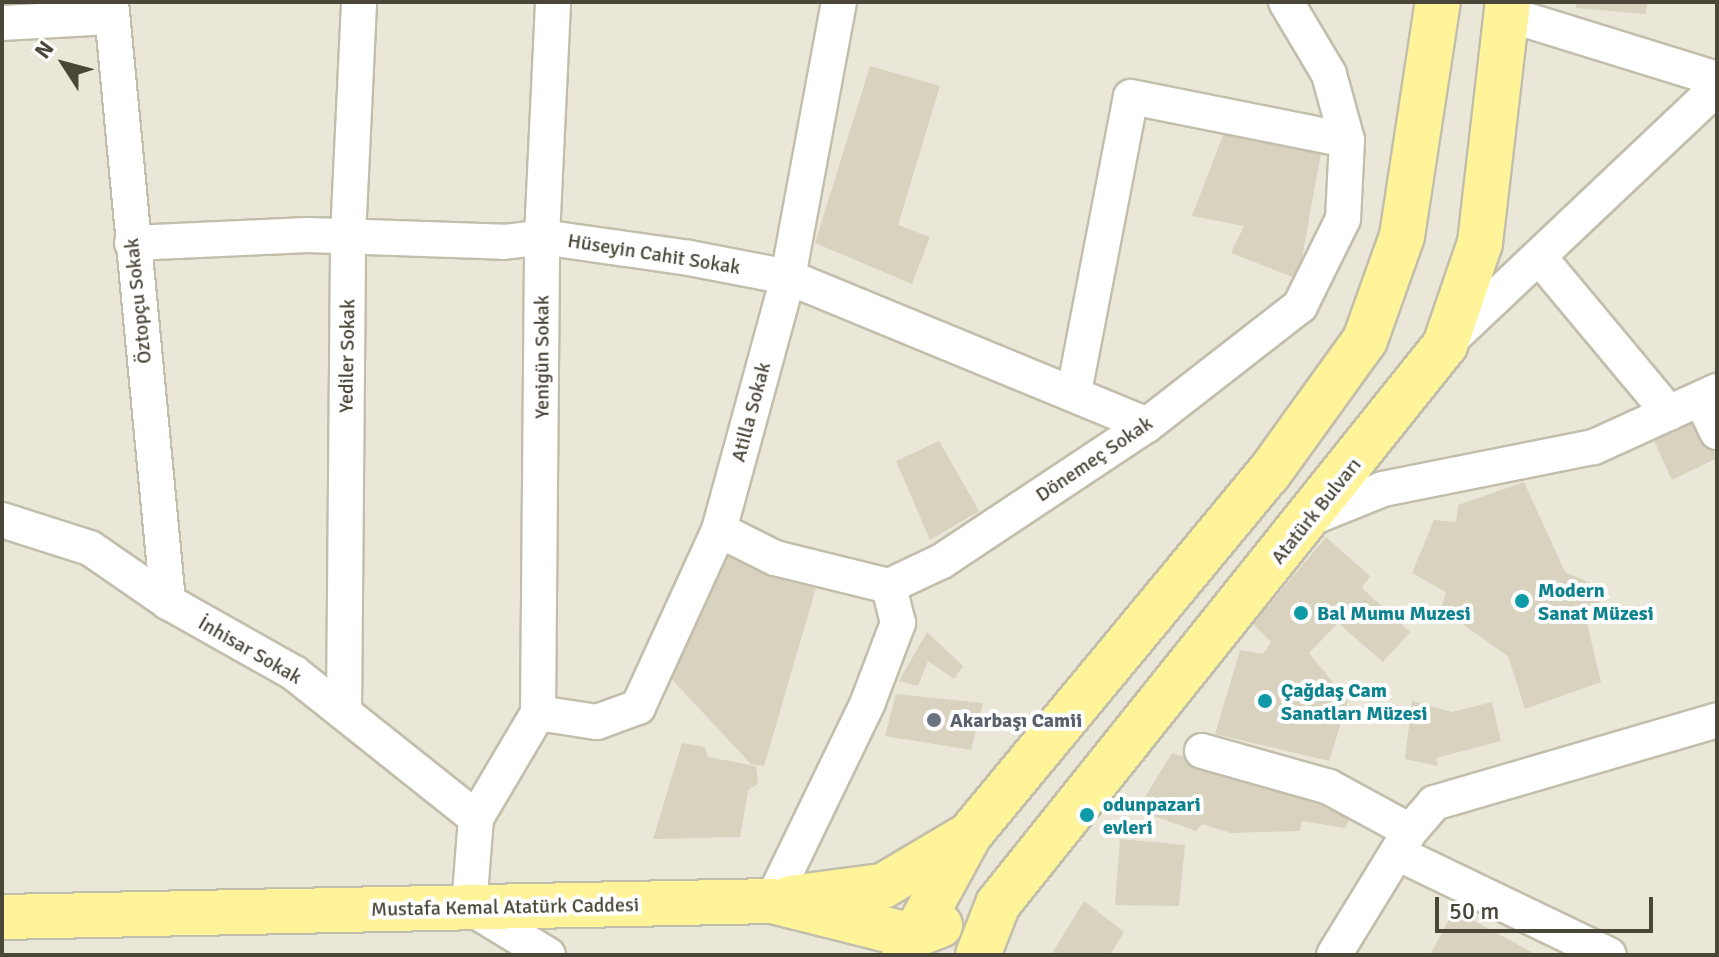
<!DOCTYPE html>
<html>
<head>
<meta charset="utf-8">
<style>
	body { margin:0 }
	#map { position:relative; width:1719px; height:957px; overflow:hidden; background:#f5f4ea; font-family:Signika,sans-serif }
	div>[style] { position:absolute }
	.residential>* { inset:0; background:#eae7d8 }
	.building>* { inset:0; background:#d8d2bf }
	.roads { filter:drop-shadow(2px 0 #c2beac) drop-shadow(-2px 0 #c2beac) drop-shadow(0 2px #c2beac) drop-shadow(0 -2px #c2beac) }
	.minor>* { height:34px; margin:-17px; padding:0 17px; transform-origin:17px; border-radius:17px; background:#fff }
	.major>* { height:44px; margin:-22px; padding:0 22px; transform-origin:22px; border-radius:22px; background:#fff49a }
	.dots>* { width:22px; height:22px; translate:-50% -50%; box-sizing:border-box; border:4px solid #fff; border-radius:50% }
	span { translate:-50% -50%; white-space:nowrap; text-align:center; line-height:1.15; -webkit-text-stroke:8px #fff; paint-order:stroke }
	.street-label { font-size:20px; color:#4a4638 }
	.culture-label { font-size:20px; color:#0d838f; font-weight:700 }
	.left { translate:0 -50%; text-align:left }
	.worship-label { font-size:20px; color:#5b616d; font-weight:700 }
	.frame { position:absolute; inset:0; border:4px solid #4a4638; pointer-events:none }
	.north { position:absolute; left:24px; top:24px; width:80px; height:80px; -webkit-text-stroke:6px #fff; paint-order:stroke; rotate:306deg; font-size:22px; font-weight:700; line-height:32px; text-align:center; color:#4a4638 }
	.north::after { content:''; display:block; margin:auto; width:28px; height:36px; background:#4a4638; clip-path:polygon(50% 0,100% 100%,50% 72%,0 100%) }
	.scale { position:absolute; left:1435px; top:897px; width:218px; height:36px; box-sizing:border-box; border:4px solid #4a4638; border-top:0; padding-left:10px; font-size:24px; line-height:28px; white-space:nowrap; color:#4a4638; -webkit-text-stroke:6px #fff; paint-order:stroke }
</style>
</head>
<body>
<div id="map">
	<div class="residential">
		<i style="clip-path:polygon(2px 2px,1717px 2px,1717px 955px,2px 955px)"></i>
	</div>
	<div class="building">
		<i style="clip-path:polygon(1577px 2px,1647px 2px,1646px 14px,1576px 8px)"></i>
		<i style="clip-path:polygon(870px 66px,940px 86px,898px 225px,930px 237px,912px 284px,815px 243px)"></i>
		<i style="clip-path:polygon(1225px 130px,1322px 148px,1298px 279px,1231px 253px,1244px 226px,1192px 216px)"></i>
		<i style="clip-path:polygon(1698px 412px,1717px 458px,1672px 480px,1651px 434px)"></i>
		<i style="clip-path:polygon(939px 441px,979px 511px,930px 540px,896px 461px)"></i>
		<i style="clip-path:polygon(1524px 482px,1565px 572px,1607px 590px,1587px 623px,1601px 682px,1525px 709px,1508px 656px,1441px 609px,1446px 592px,1412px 573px,1434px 520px,1456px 522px,1458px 505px)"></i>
		<i style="clip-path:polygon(1326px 537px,1370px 576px,1362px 588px,1410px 632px,1383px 662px,1338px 623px,1309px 653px,1348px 701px,1329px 761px,1215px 734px,1240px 650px,1263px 654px,1271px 642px,1253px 624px)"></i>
		<i style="clip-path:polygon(718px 553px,820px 574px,764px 766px,751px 764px,664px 671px)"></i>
		<i style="clip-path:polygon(927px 632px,963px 666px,954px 679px,928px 661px,918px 686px,899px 681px)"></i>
		<i style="clip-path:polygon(896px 694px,983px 703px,971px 750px,885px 736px)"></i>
		<i style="clip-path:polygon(1412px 701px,1452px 712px,1492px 702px,1501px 741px,1436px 758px,1438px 766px,1405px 759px)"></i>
		<i style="clip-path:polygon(682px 743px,705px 747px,708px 757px,756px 766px,758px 784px,748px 790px,740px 837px,653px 839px)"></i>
		<i style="clip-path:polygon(1172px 753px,1308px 793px,1355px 808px,1345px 828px,1302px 821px,1300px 831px,1231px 833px,1202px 824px,1196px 831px,1137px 810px)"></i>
		<i style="clip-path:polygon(1120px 839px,1185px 845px,1179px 906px,1115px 905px)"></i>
		<i style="clip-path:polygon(1084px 901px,1124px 932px,1110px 955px,1051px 955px)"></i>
		<i style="clip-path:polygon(1454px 910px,1537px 955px,1430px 955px)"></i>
	</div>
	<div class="roads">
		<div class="minor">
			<i style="left:111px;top:2px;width:603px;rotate:84.57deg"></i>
			<i style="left:1507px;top:14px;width:220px;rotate:17.2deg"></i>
			<i style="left:2px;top:23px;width:110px;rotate:-3.1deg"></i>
			<i style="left:132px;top:243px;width:176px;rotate:-2.6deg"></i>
			<i style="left:308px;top:235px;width:196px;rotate:2deg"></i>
			<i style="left:504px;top:242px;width:38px;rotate:-7deg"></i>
			<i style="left:542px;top:237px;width:148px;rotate:8.1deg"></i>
			<i style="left:689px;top:258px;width:101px;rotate:10.9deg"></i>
			<i style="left:788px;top:277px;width:388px;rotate:22.4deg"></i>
			<i style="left:1539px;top:257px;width:203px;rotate:50.2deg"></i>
			<i style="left:1447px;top:343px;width:371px;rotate:-43.4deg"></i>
			<i style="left:1074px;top:392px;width:300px;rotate:-79.1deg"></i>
			<i style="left:1131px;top:97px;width:220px;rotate:11.3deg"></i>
			<i style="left:1701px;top:399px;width:37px;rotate:64deg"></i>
			<i style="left:1309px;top:519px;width:80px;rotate:-22.1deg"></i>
			<i style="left:1383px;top:489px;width:215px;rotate:-11.3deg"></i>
			<i style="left:1594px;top:447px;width:135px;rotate:-24.5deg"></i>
			<i style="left:2px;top:520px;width:92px;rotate:17.7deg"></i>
			<i style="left:90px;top:548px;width:95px;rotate:34.7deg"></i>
			<i style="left:168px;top:602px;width:145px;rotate:29.4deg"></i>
			<i style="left:294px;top:673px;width:233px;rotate:38.5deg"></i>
			<i style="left:719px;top:530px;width:63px;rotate:26.6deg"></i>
			<i style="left:775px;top:558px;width:117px;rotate:13.8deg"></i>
			<i style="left:344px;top:710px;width:473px;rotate:-89.5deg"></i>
			<i style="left:348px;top:237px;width:235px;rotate:-87.3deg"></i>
			<i style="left:538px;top:713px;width:60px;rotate:8.7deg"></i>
			<i style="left:597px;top:722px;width:44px;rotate:-20.1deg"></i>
			<i style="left:638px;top:707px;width:195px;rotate:-65.4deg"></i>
			<i style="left:719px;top:530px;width:262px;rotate:-74.7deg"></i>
			<i style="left:788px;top:277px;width:280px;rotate:-79.5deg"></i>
			<i style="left:1202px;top:751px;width:132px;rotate:15.8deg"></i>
			<i style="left:1329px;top:787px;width:92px;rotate:28.5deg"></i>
			<i style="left:1397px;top:853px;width:235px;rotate:25.7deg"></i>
			<i style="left:772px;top:901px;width:221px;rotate:-64.2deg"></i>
			<i style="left:868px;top:702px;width:85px;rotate:-69.2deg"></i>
			<i style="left:898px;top:623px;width:38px;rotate:-104deg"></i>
			<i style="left:889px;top:586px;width:59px;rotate:-25.3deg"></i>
			<i style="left:942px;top:561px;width:246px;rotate:-33.6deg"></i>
			<i style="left:1147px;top:425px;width:194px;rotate:-37.9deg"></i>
			<i style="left:1300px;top:306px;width:97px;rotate:-63.7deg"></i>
			<i style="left:1343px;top:219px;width:79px;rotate:-87.1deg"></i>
			<i style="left:1347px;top:140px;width:68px;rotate:-105.3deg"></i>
			<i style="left:1329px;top:74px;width:84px;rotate:-120.8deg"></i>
			<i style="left:548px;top:955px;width:92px;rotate:-148.7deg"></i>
			<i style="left:469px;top:907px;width:89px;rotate:-85.5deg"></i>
			<i style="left:476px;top:818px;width:122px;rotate:-59.4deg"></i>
			<i style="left:538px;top:713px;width:476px;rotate:-89.5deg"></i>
			<i style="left:542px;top:237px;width:235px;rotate:-87.3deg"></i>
			<i style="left:1334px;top:955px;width:145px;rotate:-58.5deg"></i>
			<i style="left:1410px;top:831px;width:37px;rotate:-49deg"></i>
			<i style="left:1434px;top:803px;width:295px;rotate:-16.3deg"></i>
		</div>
		<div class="major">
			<i style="left:790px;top:898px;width:94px;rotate:-7.4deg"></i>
			<i style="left:883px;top:886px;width:94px;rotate:-30.7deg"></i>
			<i style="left:2px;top:917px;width:770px;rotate:-1.19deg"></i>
			<i style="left:772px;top:901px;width:144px;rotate:14deg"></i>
			<i style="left:912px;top:936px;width:30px;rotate:-21deg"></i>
			<i style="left:904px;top:955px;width:138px;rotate:-61.4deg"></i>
			<i style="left:970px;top:834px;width:469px;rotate:-50.4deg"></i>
			<i style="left:1269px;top:473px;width:164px;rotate:-54.2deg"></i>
			<i style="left:1365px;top:340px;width:110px;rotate:-70.4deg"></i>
			<i style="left:1402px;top:236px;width:237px;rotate:-81.3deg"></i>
			<i style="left:978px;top:955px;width:55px;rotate:-68.6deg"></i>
			<i style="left:998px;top:904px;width:716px;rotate:-51.35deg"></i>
			<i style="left:1445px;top:345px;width:108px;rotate:-71.1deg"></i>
			<i style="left:1480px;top:243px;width:243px;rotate:-83.4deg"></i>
		</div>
	</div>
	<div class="dots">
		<i style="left:1522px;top:601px;background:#0f9aa8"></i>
		<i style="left:1301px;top:613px;background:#0f9aa8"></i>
		<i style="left:1265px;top:701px;background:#0f9aa8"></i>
		<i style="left:934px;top:720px;background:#6b7280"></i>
		<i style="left:1087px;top:815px;background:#0f9aa8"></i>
	</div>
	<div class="street-label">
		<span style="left:654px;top:254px;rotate:9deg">Hüseyin Cahit Sokak</span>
		<span style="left:138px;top:301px;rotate:-96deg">Öztopçu Sokak</span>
		<span style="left:347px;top:356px;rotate:-89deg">Yediler Sokak</span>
		<span style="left:542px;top:357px;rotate:-90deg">Yenigün Sokak</span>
		<span style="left:751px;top:412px;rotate:-75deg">Atilla Sokak</span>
		<span style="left:1094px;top:459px;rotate:-34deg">Dönemeç Sokak</span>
		<span style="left:1316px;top:511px;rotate:-51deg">Atatürk Bulvarı</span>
		<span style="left:250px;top:650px;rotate:30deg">İnhisar Sokak</span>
		<span style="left:505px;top:907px;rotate:-1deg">Mustafa Kemal Atatürk Caddesi</span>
	</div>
	<div class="culture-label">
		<span class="left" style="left:1538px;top:602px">Modern<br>Sanat Müzesi</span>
		<span class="left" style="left:1317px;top:613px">Bal Mumu Muzesi</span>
		<span class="left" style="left:1281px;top:702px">Çağdaş Cam<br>Sanatları Müzesi</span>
		<span class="left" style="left:1103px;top:816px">odunpazari<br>evleri</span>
	</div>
	<div class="worship-label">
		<span class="left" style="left:950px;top:720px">Akarbaşı Camii</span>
	</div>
	<div class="frame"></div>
	<div class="north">N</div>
	<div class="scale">50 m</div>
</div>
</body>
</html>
